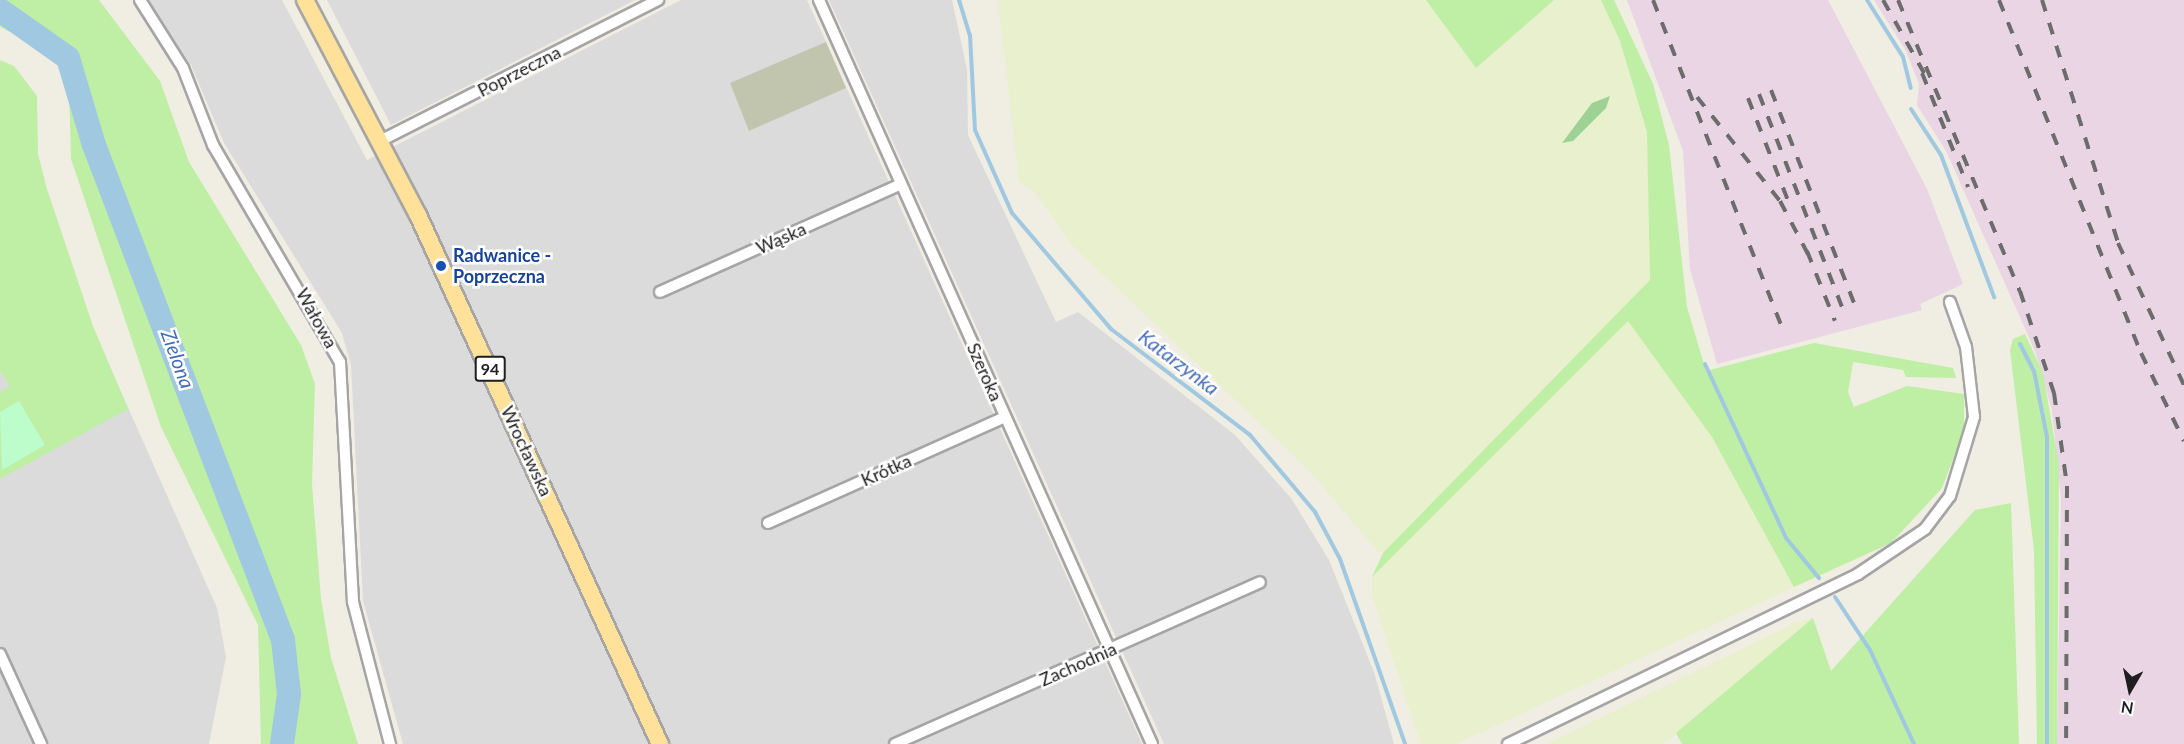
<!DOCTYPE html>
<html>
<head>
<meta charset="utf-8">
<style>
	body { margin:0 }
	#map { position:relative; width:2184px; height:744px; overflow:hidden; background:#f0ede3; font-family:Lato,sans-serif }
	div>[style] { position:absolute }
	.residential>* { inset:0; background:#dcdbdb }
	.industrial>* { inset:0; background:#e9d5e3 }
	.construction>* { inset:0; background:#c2c5ae }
	.farmland>* { inset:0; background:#e9f0cd }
	.grass>* { inset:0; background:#bfeea5 }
	.forest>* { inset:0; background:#9ed295 }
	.park>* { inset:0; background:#bdfdcb }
	.stream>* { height:4px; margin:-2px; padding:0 2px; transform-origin:2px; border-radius:2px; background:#a0c9e1 }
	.river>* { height:24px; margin:-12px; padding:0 12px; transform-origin:12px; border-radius:12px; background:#a0c9e1 }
	.roads { filter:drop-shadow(2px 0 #a5a5a5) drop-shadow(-2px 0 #a5a5a5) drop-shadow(0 2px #a5a5a5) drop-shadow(0 -2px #a5a5a5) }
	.street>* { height:10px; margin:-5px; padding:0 5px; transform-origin:5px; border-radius:5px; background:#fff }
	.primary>* { height:16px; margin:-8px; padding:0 8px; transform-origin:8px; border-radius:8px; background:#ffe199 }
	.rail>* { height:4px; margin-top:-2px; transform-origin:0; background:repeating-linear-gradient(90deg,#6c6c6c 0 12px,transparent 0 24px) }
	.dots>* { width:16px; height:16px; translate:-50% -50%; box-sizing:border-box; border:3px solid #fff; border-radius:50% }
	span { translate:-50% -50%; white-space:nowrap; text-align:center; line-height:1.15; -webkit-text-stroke:5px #fff; paint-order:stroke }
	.shield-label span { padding:2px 4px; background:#fff; border:2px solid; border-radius:4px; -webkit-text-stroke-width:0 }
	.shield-label { font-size:16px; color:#1e1e1e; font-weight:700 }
	.street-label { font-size:18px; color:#1e1e1e }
	.transit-label { font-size:18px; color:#164399; font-weight:700 }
	.left { translate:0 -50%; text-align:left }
	.water-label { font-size:20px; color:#436cb5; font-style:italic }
	.north { position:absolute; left:2100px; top:660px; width:60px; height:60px; -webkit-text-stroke:4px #fff; paint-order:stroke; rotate:189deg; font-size:16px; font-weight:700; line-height:24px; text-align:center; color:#1e1e1e }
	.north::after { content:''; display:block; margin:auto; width:21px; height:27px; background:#1e1e1e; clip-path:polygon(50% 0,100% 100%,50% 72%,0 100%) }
</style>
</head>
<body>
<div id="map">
	<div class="residential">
		<i style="clip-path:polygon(147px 0,282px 0,367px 160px,681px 0,807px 0,1142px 744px,403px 744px,363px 601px,351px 365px,342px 333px,224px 143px,191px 65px)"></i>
		<i style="clip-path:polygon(327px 0,635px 0,391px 125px)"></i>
		<i style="clip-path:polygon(829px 0,952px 0,967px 69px,968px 135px,1056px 322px,1078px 312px,1235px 435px,1291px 498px,1329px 560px,1374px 672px,1394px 744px,1164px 744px)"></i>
		<i style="clip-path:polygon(99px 342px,217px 608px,226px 657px,209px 744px,0 744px,0 371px,11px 386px)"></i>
	</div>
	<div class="industrial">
		<i style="clip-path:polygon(1627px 0,1828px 0,1927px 189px,1963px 284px,1920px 304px,1922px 310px,1717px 364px,1690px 269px,1683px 151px)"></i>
		<i style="clip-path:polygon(1874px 0,2184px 0,2184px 744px,2057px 744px,2061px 499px,2052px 410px,2035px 351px,1946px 151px,1917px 105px,1919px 84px,1906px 51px)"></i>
	</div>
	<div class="construction">
		<i style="clip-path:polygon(826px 42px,846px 88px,749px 131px,730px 83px)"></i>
	</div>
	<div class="farmland">
		<i style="clip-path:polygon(998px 0,1426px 0,1476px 68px,1554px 0,1601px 0,1620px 41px,1647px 132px,1650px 280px,1390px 551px,1378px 552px,1308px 469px,1073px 246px,1033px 190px,1019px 182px)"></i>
		<i style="clip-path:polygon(1628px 320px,1712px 437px,1794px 587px,1456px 744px,1421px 744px,1372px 595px,1372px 577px)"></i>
		<i style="clip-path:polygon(1813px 618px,1664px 744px,1547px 744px,1793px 624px)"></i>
	</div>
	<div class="grass">
		<i style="clip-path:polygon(0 0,99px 0,160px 81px,189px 162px,301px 345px,315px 384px,312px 484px,321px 599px,331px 658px,358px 744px,261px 744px,258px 625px,161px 427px,71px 159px,69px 84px,57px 61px,40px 46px,0 27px)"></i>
		<i style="clip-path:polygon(1426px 0,1554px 0,1476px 68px)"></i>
		<i style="clip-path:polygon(1601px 0,1614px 0,1653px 84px,1669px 145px,1687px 307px,1706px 371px,1814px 343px,1953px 368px,1956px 378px,1906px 377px,1903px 370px,1853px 362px,1848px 392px,1854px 407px,1907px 386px,1964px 394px,1964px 430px,1942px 488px,1891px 543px,1794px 587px,1712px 437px,1628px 321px,1372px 577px,1383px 553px,1650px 280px,1647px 132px,1620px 41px)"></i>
		<i style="clip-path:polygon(0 60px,14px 66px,37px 96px,38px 154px,47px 189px,93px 326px,128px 409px,0 479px,0 392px,10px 386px,0 371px)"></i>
		<i style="clip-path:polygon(2025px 334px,2043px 373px,2059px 465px,2057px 744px,2037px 744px,2034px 550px,2010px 350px,2013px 339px)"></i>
		<i style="clip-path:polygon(2011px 503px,2019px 744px,1682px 744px,1676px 733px,1813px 618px,1831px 671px,1975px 510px)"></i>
	</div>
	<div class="forest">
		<i style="clip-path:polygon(1610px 96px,1606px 108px,1573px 141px,1562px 143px,1592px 103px)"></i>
	</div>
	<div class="park">
		<i style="clip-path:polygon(19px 401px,45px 445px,2px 470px,0 412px)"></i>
	</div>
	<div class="stream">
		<i style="left:959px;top:0;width:37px;rotate:73deg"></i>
		<i style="left:970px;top:35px;width:95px;rotate:87deg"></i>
		<i style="left:975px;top:130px;width:91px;rotate:66deg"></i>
		<i style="left:1012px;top:213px;width:153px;rotate:49.5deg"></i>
		<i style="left:1111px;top:329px;width:175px;rotate:37.3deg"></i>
		<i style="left:1250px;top:435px;width:101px;rotate:49.8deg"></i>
		<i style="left:1315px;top:512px;width:53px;rotate:62deg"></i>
		<i style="left:1340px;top:559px;width:196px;rotate:70.6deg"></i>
		<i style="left:1867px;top:0;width:67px;rotate:57.7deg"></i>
		<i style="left:1903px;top:57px;width:32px;rotate:76deg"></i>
		<i style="left:1911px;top:109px;width:55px;rotate:56.9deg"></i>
		<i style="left:1941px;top:155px;width:152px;rotate:69.5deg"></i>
		<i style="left:2020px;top:344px;width:30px;rotate:63deg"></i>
		<i style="left:2034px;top:371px;width:67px;rotate:78.9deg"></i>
		<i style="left:2047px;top:437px;width:307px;rotate:90deg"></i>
		<i style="left:1705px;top:364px;width:192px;rotate:65deg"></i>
		<i style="left:1786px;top:538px;width:52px;rotate:50.5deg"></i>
		<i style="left:1835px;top:597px;width:64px;rotate:56.6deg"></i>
		<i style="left:1870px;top:650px;width:104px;rotate:64.9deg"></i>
	</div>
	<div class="river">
		<i style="left:0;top:10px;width:83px;rotate:35.2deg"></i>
		<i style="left:68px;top:58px;width:91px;rotate:73.4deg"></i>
		<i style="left:94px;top:145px;width:530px;rotate:69.1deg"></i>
		<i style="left:283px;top:640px;width:54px;rotate:83.7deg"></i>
		<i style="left:289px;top:694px;width:50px;rotate:98deg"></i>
	</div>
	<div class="roads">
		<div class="street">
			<i style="left:140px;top:0;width:80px;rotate:57.7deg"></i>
			<i style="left:183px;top:68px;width:83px;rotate:68.7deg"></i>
			<i style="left:213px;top:145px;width:251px;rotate:59.7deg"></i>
			<i style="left:340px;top:362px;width:240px;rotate:86.9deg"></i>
			<i style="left:353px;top:602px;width:147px;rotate:75.4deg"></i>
			<i style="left:819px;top:0;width:815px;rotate:65.89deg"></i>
			<i style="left:380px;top:141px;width:312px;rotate:-26.9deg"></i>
			<i style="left:660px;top:292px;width:264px;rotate:-24.1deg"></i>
			<i style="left:768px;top:523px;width:260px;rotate:-24.1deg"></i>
			<i style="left:0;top:654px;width:99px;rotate:65.5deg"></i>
			<i style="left:895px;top:744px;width:399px;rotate:-23.9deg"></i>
			<i style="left:1508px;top:744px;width:389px;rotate:-25.9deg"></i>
			<i style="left:1858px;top:574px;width:81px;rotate:-33.9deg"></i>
			<i style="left:1925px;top:529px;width:41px;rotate:-52.9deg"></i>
			<i style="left:1950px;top:496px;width:83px;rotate:-73.1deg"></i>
			<i style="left:1974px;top:417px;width:70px;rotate:-96.5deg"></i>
			<i style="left:1966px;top:347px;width:48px;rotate:-109.6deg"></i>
		</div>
		<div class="primary">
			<i style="left:305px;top:0;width:243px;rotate:62.3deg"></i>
			<i style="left:418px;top:215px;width:582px;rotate:65.42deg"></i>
		</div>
	</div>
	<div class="rail">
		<i style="left:1653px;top:0;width:352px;rotate:68.5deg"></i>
		<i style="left:1883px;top:0;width:90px;rotate:60.6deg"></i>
		<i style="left:1898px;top:0;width:316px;rotate:67.3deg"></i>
		<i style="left:2020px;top:291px;width:108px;rotate:71.6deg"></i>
		<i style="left:2054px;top:393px;width:94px;rotate:82deg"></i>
		<i style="left:2067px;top:486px;width:258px;rotate:90.2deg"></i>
		<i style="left:1999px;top:0;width:380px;rotate:68.1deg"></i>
		<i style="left:2141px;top:353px;width:98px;rotate:64deg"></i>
		<i style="left:2042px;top:0;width:255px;rotate:72.6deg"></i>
		<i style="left:2118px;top:243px;width:157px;rotate:65.1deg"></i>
		<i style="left:1922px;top:73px;width:123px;rotate:68deg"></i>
		<i style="left:1771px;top:90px;width:239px;rotate:68.7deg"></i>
		<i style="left:1759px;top:94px;width:239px;rotate:68.7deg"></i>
		<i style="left:1697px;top:97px;width:133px;rotate:51.4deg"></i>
		<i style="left:1780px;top:201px;width:64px;rotate:62.2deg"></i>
		<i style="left:1748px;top:98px;width:116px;rotate:68.7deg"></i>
		<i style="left:1807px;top:251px;width:75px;rotate:68.2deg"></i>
	</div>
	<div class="dots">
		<i style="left:441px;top:266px;background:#1a4fb4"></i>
	</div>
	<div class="shield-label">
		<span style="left:490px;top:369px">94</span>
	</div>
	<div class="street-label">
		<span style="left:519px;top:71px;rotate:-27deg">Poprzeczna</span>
		<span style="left:781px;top:238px;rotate:-24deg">Wąska</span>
		<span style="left:317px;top:318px;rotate:61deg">Wałowa</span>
		<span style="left:985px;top:372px;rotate:66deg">Szeroka</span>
		<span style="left:527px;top:451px;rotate:65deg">Wrocławska</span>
		<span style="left:886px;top:470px;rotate:-24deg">Krótka</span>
		<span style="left:1078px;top:664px;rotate:-24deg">Zachodnia</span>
	</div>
	<div class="transit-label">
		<span class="left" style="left:453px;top:266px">Radwanice -<br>Poprzeczna</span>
	</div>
	<div class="water-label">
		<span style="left:178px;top:359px;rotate:70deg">Zielona</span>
		<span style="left:1179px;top:362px;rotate:37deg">Katarzynka</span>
	</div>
	<div class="north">N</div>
</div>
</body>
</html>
